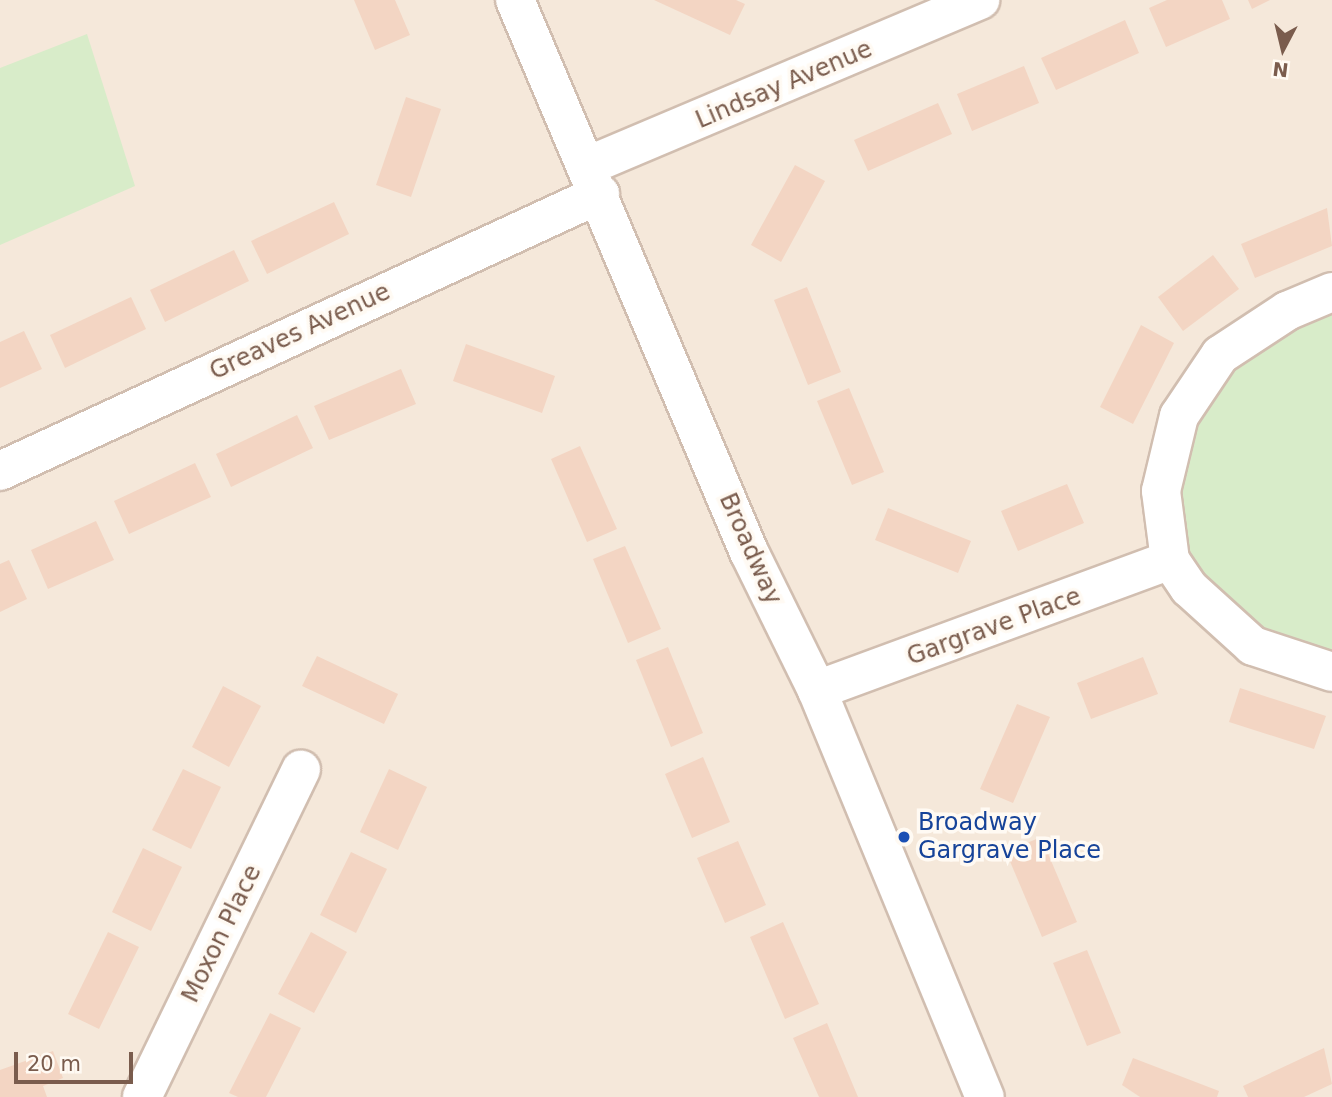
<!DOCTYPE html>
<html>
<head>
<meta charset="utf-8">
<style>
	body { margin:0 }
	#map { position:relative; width:1332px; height:1097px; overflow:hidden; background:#fdf6ec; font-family:"DejaVu Sans",sans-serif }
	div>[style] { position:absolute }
	.residential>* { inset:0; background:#f5e8da }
	.green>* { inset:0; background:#d8ecc9 }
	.building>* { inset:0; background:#f3d5c3 }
	.roads { filter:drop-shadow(2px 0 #d1beb0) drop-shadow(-2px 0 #d1beb0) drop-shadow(0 2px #d1beb0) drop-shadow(0 -2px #d1beb0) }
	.minor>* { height:38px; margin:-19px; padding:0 19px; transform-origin:19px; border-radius:19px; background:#fff }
	.dots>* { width:19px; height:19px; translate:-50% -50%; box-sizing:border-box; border:4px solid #fffaf3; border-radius:50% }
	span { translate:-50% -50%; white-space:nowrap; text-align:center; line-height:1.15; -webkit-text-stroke:7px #fffaf3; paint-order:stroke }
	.street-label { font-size:24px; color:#7a5c4d }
	.transit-label { font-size:24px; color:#164399 }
	.left { translate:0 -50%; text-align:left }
	.north { position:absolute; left:1248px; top:14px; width:70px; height:70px; -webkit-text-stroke:5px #fffaf3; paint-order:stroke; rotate:187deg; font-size:19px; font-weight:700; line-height:28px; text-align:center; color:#7a5c4d }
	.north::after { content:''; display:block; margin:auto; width:24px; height:32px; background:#7a5c4d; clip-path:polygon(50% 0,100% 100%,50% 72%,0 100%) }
	.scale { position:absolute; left:14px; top:1052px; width:119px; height:32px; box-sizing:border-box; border:4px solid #7a5c4d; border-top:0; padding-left:9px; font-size:21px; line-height:24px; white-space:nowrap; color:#7a5c4d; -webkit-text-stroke:5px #fffaf3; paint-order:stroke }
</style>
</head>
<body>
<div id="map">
	<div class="residential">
		<i style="clip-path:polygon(0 0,1332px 0,1332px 1097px,0 1097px)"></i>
	</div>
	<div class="green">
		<i style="clip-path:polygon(87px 34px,135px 186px,0 245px,0 68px)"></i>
		<i style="clip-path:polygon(1332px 292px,1332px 672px,1275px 657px,1163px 533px,1199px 380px)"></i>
	</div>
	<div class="building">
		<i style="clip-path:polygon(395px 0,410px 35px,375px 50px,354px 0)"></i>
		<i style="clip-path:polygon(654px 0,736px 0,745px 4px,730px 35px)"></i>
		<i style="clip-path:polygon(1167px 0,1222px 0,1230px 19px,1166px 47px,1149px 8px)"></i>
		<i style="clip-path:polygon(1248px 0,1270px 0,1252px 9px)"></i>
		<i style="clip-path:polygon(1125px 20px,1139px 53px,1056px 90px,1041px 58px)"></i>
		<i style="clip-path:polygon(1024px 66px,1039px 103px,972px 131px,957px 94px)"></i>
		<i style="clip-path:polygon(406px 97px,441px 109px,411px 197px,376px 185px)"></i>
		<i style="clip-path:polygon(938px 103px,952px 134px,868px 171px,854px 140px)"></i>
		<i style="clip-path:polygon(795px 165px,825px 181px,781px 262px,751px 245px)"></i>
		<i style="clip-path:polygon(334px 202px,349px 234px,267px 274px,251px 241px)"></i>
		<i style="clip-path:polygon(1327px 208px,1332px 246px,1255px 278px,1241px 244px)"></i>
		<i style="clip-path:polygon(234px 250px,249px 281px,165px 322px,150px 290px)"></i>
		<i style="clip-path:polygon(1213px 255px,1239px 289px,1183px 331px,1158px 297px)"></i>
		<i style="clip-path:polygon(807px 287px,841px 372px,808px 385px,774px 300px)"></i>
		<i style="clip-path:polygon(131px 297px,146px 329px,65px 368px,50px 335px)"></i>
		<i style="clip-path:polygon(1141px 325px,1174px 343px,1133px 424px,1100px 407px)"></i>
		<i style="clip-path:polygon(24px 331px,42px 369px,0 388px,0 342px)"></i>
		<i style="clip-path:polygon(466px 344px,555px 376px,542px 413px,453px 381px)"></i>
		<i style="clip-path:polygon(401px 369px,416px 404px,329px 440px,314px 406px)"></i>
		<i style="clip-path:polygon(849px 388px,884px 472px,852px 485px,817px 401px)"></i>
		<i style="clip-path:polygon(297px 415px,313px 448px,231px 487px,216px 454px)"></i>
		<i style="clip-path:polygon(580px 446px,617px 529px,587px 542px,551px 459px)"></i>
		<i style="clip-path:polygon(195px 463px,211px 497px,129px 534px,114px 501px)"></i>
		<i style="clip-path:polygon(1067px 484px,1084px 523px,1018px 551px,1001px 511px)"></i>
		<i style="clip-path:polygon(888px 508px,971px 541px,958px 573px,875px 540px)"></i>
		<i style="clip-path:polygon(96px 521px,114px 560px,48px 589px,31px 550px)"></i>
		<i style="clip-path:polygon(625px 546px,661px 629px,628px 643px,593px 559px)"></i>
		<i style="clip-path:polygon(9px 560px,27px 599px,0 612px,0 564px)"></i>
		<i style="clip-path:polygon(668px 647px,703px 733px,671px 747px,636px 660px)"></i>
		<i style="clip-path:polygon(317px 656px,398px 694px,384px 724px,302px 686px)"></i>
		<i style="clip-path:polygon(1143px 657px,1158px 694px,1091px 719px,1077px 683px)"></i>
		<i style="clip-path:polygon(223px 686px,261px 706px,229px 767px,192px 747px)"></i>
		<i style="clip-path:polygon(1240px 688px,1326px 716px,1314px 749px,1229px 722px)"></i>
		<i style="clip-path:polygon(1017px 704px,1050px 717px,1013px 803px,980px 789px)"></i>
		<i style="clip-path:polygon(703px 757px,730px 822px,692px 838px,665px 774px)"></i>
		<i style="clip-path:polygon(183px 769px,221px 787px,191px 849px,152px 830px)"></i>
		<i style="clip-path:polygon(389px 769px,427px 787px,398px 850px,360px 832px)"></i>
		<i style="clip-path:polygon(1041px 837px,1077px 922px,1042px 937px,1006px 852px)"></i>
		<i style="clip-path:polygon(738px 841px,766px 905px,725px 923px,697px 858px)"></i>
		<i style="clip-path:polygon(143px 848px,182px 867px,151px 931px,112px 912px)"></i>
		<i style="clip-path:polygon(351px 852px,387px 869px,356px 933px,320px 915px)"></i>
		<i style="clip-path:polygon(783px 922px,819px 1004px,785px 1019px,750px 937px)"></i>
		<i style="clip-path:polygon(108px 932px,139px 947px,99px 1029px,68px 1014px)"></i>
		<i style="clip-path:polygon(311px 932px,347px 952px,314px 1013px,278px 994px)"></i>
		<i style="clip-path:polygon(1087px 950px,1121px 1033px,1087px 1046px,1053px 963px)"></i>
		<i style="clip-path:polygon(270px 1013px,301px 1028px,266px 1097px,238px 1097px,229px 1093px)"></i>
		<i style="clip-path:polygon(827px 1023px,845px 1066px,858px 1097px,819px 1097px,793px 1038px)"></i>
		<i style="clip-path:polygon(1324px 1048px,1332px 1084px,1304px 1097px,1248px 1097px,1243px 1086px)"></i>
		<i style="clip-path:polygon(53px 1051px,63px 1078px,43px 1086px,47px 1097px,0 1097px,0 1070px)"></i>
		<i style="clip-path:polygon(1133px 1058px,1219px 1091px,1217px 1097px,1140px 1097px,1122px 1085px)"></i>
	</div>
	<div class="roads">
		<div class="minor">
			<i style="left:515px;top:0;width:600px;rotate:67.03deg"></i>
			<i style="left:749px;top:552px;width:154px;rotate:63.8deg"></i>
			<i style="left:817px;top:690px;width:440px;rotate:67.6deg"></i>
			<i style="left:587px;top:166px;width:427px;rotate:-22.9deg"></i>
			<i style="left:1332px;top:292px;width:49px;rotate:157.1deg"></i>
			<i style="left:1287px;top:311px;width:80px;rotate:146.7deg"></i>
			<i style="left:1220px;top:355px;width:73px;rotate:123.9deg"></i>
			<i style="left:1179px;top:416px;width:77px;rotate:103.5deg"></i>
			<i style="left:1161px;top:491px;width:70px;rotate:82.6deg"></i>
			<i style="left:1170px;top:560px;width:34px;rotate:56deg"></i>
			<i style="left:1189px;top:588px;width:86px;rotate:42.2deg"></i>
			<i style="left:1253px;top:646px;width:83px;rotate:18.2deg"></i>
			<i style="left:0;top:471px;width:661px;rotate:-24.78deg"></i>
			<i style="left:817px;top:690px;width:376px;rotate:-20.2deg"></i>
			<i style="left:142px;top:1097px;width:364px;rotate:-64.1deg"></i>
		</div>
	</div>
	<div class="dots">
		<i style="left:904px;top:837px;background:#1a4fb4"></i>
	</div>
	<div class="street-label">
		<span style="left:784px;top:85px;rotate:-23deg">Lindsay Avenue</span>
		<span style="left:300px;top:332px;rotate:-25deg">Greaves Avenue</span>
		<span style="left:750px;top:549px;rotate:66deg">Broadway</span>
		<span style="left:994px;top:627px;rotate:-20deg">Gargrave Place</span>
		<span style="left:222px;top:934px;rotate:-64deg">Moxon Place</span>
	</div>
	<div class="transit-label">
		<span class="left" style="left:918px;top:837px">Broadway<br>Gargrave Place</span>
	</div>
	<div class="north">N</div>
	<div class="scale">20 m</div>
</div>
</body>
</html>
